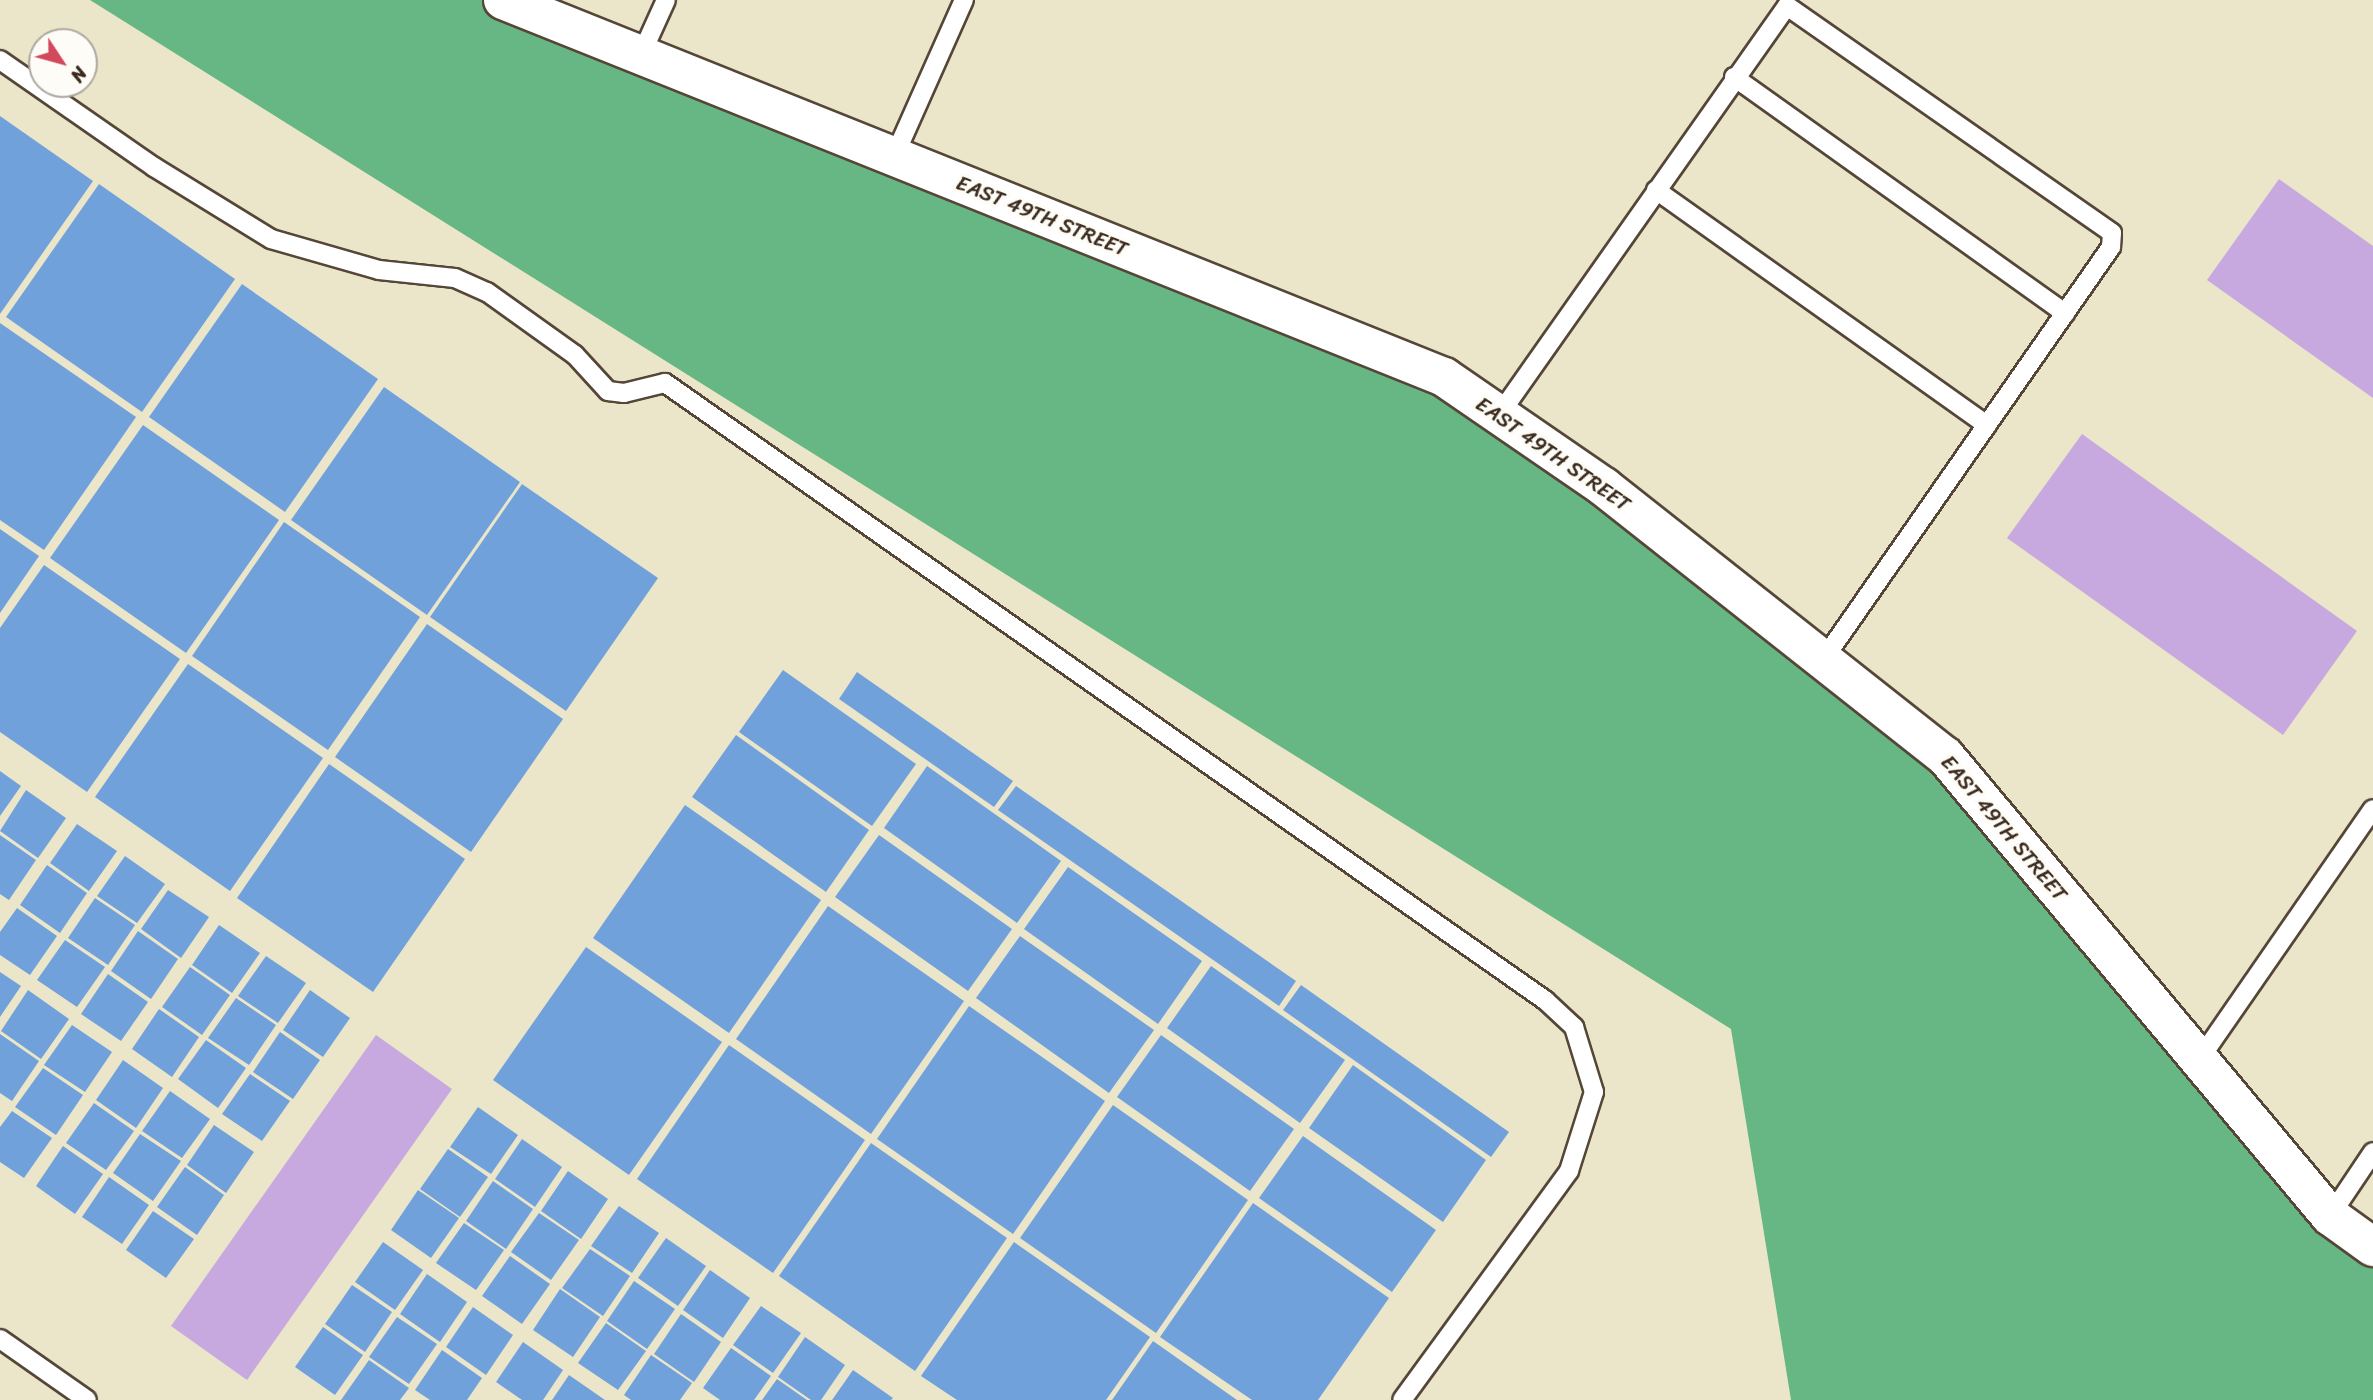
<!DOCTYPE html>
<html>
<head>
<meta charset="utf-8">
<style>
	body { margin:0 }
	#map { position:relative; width:2373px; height:1400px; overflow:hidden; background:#ebe6c9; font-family:Sriracha,sans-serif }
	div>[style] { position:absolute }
	.forest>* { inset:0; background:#66b784 }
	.water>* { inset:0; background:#71a1db }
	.building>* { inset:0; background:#c7a9df }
	.roads { filter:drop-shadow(2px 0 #554638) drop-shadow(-2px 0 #554638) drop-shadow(0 2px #554638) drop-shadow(0 -2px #554638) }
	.lane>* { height:18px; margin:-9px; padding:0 9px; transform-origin:9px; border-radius:9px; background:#fff }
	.secondary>* { height:38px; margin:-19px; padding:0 19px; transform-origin:19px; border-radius:19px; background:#fff }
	span { translate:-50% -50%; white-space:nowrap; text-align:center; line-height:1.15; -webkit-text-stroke:7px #fdfcf7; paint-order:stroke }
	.street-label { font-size:21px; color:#3b2a1e }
	.north { position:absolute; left:28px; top:28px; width:70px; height:70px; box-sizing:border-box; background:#fdfcf7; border:2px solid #afa8a0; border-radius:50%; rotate:126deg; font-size:19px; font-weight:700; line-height:28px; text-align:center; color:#3b2a1e }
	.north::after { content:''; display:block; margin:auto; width:24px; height:32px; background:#d1495b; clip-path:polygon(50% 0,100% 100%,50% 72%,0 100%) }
</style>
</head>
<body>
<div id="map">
	<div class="forest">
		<i style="clip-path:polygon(90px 0,503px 0,1444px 377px,1945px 756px,2373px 1247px,2373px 1400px,1791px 1400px,1731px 1029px)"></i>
	</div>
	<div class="water">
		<i style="clip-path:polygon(0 116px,93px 181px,0 314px)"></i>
		<i style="clip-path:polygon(99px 184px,235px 279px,142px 412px,6px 317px)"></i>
		<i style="clip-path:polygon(242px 284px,378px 379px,285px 512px,149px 417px)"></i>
		<i style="clip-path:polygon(0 323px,136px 417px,44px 550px,0 520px)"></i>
		<i style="clip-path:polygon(384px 387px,520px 482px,427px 615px,291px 520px)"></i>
		<i style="clip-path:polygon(143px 425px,279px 520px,186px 653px,50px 558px)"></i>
		<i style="clip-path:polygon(522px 484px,658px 578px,566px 711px,430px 617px)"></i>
		<i style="clip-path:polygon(284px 522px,420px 617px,328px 750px,192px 656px)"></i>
		<i style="clip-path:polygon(0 529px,39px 556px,0 613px)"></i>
		<i style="clip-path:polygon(44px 565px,180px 659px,87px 792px,0 732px,0 628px)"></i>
		<i style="clip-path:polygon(427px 624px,563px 719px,471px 852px,335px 757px)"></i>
		<i style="clip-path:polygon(188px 664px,323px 758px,230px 891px,95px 797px)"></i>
		<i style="clip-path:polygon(783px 670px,916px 764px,872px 826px,739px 732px)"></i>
		<i style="clip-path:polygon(857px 672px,1013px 781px,994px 807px,839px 699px)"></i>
		<i style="clip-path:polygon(736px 735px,869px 830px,826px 892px,692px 797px)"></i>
		<i style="clip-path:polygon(329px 764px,465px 859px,373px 992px,237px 898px)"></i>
		<i style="clip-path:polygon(927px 766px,1061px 861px,1017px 923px,884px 828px)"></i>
		<i style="clip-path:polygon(0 771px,21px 786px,0 816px)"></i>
		<i style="clip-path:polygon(1016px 786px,1296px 981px,1279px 1006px,998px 810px)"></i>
		<i style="clip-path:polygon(26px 790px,66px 818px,38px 858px,0 831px)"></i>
		<i style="clip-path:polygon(685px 805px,821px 900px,729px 1033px,593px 938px)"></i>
		<i style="clip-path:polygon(77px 824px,117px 851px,89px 891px,50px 863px)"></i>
		<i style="clip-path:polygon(0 835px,36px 860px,9px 900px,0 894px)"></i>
		<i style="clip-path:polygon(879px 835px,1012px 929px,968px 991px,835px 897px)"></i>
		<i style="clip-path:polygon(125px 856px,165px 884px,137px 923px,97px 896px)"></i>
		<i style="clip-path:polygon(47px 865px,87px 893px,60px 933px,20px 905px)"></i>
		<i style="clip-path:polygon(1068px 867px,1202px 961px,1158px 1024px,1024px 929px)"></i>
		<i style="clip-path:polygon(168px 890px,209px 917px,181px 958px,141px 929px)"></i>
		<i style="clip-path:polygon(95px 898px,135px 925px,108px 965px,68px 938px)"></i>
		<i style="clip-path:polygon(828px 906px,964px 1001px,871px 1134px,736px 1039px)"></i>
		<i style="clip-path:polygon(17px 908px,57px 936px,30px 975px,0 955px,0 932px)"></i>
		<i style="clip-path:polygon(219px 925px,260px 953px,232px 993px,192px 965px)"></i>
		<i style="clip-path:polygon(138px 931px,178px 959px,151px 999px,111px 971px)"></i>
		<i style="clip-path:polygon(1020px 936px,1154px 1030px,1109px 1093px,976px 998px)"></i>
		<i style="clip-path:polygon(65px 940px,105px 967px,77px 1007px,37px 980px)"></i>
		<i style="clip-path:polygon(586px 947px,722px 1042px,629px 1175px,493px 1080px)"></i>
		<i style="clip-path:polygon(266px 956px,306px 983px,278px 1023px,238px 996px)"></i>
		<i style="clip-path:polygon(1211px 966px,1345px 1060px,1300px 1123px,1167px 1028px)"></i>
		<i style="clip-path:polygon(190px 967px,230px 995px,202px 1035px,162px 1007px)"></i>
		<i style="clip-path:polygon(0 972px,21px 986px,0 1017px)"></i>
		<i style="clip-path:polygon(108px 974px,148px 1002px,121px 1041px,81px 1014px)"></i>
		<i style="clip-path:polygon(1301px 985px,1509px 1132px,1491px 1157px,1283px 1010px)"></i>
		<i style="clip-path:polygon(28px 990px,69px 1019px,41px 1059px,1px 1031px)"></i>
		<i style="clip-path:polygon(310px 990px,350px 1018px,323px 1057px,283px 1030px)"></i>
		<i style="clip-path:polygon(236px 998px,276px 1025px,249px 1065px,208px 1038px)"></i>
		<i style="clip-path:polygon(969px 1006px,1105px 1101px,1013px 1234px,877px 1139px)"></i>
		<i style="clip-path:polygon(159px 1009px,199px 1037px,172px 1077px,132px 1049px)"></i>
		<i style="clip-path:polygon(72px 1025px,112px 1052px,85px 1092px,44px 1065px)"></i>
		<i style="clip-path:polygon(280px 1032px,320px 1060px,293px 1099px,253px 1072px)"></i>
		<i style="clip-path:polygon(0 1034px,39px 1061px,12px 1101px,0 1093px)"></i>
		<i style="clip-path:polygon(1161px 1035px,1294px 1129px,1250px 1191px,1117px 1097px)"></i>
		<i style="clip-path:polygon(206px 1040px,246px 1068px,218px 1108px,178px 1079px)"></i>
		<i style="clip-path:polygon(729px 1045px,865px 1140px,773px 1273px,637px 1179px)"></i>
		<i style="clip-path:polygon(123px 1060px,163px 1088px,136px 1128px,96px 1100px)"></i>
		<i style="clip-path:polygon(1353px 1065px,1486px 1160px,1443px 1222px,1309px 1128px)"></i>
		<i style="clip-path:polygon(43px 1068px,83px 1095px,56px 1135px,15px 1107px)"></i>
		<i style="clip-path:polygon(250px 1074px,290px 1101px,262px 1141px,222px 1114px)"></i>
		<i style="clip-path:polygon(170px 1091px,210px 1119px,182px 1158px,142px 1131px)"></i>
		<i style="clip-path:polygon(94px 1103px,134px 1131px,106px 1170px,66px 1143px)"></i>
		<i style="clip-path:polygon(1113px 1105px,1248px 1200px,1156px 1333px,1020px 1238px)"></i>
		<i style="clip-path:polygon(478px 1107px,518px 1135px,491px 1174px,450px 1147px)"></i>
		<i style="clip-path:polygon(12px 1111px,52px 1138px,24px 1178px,0 1162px,0 1127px)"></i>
		<i style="clip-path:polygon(214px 1125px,254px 1152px,226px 1193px,187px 1165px)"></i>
		<i style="clip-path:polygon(140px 1134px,181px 1161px,153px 1201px,113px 1173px)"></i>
		<i style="clip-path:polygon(1303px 1136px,1436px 1230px,1392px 1292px,1259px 1198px)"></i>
		<i style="clip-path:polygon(522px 1139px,562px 1167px,535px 1207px,495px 1179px)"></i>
		<i style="clip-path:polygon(871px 1143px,1007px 1238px,915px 1371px,779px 1276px)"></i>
		<i style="clip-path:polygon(63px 1146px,103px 1174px,75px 1214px,36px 1186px)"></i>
		<i style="clip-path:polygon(448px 1149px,488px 1177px,460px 1217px,420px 1189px)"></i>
		<i style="clip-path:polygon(185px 1167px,224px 1195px,197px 1235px,157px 1207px)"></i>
		<i style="clip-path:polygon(568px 1171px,608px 1199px,581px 1239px,541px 1211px)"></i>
		<i style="clip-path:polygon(109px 1177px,149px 1205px,122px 1244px,82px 1217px)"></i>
		<i style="clip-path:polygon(493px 1181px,533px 1209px,506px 1249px,466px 1221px)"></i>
		<i style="clip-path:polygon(418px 1190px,459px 1218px,431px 1258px,391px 1230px)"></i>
		<i style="clip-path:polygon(1253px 1203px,1389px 1298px,1318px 1400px,1252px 1400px,1160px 1337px)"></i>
		<i style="clip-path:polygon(619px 1206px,659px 1233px,632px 1273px,591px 1246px)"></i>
		<i style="clip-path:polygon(153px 1211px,194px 1239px,166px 1278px,126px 1250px)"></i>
		<i style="clip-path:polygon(539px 1213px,579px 1240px,551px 1280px,511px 1252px)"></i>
		<i style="clip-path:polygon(464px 1223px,504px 1250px,476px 1290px,436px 1263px)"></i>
		<i style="clip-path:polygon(666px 1238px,706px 1266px,678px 1306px,638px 1278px)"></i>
		<i style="clip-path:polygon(383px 1242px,423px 1270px,395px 1310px,355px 1282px)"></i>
		<i style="clip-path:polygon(1014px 1242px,1150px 1337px,1106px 1400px,957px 1400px,921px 1376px)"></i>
		<i style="clip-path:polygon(590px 1249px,630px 1276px,603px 1316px,562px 1288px)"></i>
		<i style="clip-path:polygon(510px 1256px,550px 1284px,522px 1324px,482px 1296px)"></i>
		<i style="clip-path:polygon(710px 1270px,750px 1298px,723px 1338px,683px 1310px)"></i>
		<i style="clip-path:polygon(427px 1274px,467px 1302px,440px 1342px,400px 1314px)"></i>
		<i style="clip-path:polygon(634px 1281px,675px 1309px,647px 1349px,607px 1321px)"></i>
		<i style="clip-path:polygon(352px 1285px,392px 1312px,365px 1352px,325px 1324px)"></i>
		<i style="clip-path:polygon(560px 1289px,600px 1317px,573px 1357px,533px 1330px)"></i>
		<i style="clip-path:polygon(761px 1306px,801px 1333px,773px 1373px,733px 1345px)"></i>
		<i style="clip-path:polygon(473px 1307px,513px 1335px,486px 1375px,446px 1347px)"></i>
		<i style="clip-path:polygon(681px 1314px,721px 1342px,694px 1382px,654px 1354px)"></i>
		<i style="clip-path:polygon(397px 1317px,437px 1344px,409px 1384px,369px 1357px)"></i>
		<i style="clip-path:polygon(606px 1323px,646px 1351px,618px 1390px,578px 1363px)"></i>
		<i style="clip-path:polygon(323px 1327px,363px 1355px,335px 1395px,295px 1367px)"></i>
		<i style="clip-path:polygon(805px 1337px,845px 1365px,821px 1400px,811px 1400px,778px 1377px)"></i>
		<i style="clip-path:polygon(1153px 1341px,1237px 1400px,1112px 1400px)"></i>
		<i style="clip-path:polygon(523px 1342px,563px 1370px,543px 1400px,522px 1400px,496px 1382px)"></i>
		<i style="clip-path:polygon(731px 1348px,771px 1376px,754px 1400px,720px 1400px,703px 1388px)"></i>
		<i style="clip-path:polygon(442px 1350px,482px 1378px,467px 1400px,430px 1400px,415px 1390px)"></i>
		<i style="clip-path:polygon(651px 1355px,692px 1383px,680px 1400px,631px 1400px,624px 1395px)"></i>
		<i style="clip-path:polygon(369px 1360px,409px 1388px,400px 1400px,341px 1400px)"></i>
		<i style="clip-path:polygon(853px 1370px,893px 1398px,891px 1400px,832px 1400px)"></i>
		<i style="clip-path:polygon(569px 1375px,605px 1400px,552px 1400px)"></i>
		<i style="clip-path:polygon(777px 1379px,807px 1400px,762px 1400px)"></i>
	</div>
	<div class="building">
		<i style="clip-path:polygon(2279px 179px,2373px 246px,2373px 398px,2207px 280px)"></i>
		<i style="clip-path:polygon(2082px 434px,2357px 631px,2283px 735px,2007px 538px)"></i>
		<i style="clip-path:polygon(376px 1035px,452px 1089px,247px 1380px,171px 1326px)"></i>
	</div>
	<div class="roads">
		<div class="lane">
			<i style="left:641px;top:55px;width:60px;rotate:-65.6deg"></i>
			<i style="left:0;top:60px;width:188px;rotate:34.8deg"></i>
			<i style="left:154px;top:167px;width:137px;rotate:31.6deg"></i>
			<i style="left:271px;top:239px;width:112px;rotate:16deg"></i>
			<i style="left:379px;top:270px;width:76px;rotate:6deg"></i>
			<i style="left:455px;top:278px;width:35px;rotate:24deg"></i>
			<i style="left:487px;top:292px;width:108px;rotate:35.6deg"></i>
			<i style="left:575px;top:355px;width:49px;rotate:47.5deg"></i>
			<i style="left:608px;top:391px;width:16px;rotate:7deg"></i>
			<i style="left:624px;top:393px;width:42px;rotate:-13.7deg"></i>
			<i style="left:665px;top:383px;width:1075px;rotate:35.04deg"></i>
			<i style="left:1545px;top:1000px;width:40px;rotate:43deg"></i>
			<i style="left:1574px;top:1027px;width:68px;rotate:72.9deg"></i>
			<i style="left:1594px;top:1092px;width:83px;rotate:107.6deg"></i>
			<i style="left:1569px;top:1171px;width:283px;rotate:126.1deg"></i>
			<i style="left:1734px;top:77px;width:407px;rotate:35.5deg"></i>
			<i style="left:894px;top:157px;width:172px;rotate:-66deg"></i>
			<i style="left:1656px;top:190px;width:406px;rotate:35.4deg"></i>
			<i style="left:1499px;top:415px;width:500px;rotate:-54.85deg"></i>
			<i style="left:1787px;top:6px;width:396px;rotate:34.9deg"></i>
			<i style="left:2112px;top:233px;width:14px;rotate:94deg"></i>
			<i style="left:2111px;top:247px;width:504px;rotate:124.89deg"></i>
			<i style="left:2199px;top:1060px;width:305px;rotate:-55.3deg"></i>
			<i style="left:2330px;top:1216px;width:77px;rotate:-56.1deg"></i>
			<i style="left:0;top:1339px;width:106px;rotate:35deg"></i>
		</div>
		<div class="secondary">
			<i style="left:503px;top:0;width:1014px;rotate:21.83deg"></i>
			<i style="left:1444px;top:377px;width:194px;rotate:34.5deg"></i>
			<i style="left:1604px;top:487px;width:434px;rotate:38.3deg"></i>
			<i style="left:1945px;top:756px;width:600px;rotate:50.07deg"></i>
			<i style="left:2330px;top:1216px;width:53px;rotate:35.8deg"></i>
		</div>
	</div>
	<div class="street-label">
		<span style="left:1042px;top:216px;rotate:22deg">EAST 49TH STREET</span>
		<span style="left:1553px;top:454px;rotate:35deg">EAST 49TH STREET</span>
		<span style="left:2004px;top:828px;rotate:50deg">EAST 49TH STREET</span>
	</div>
	<div class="north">N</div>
</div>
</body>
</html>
